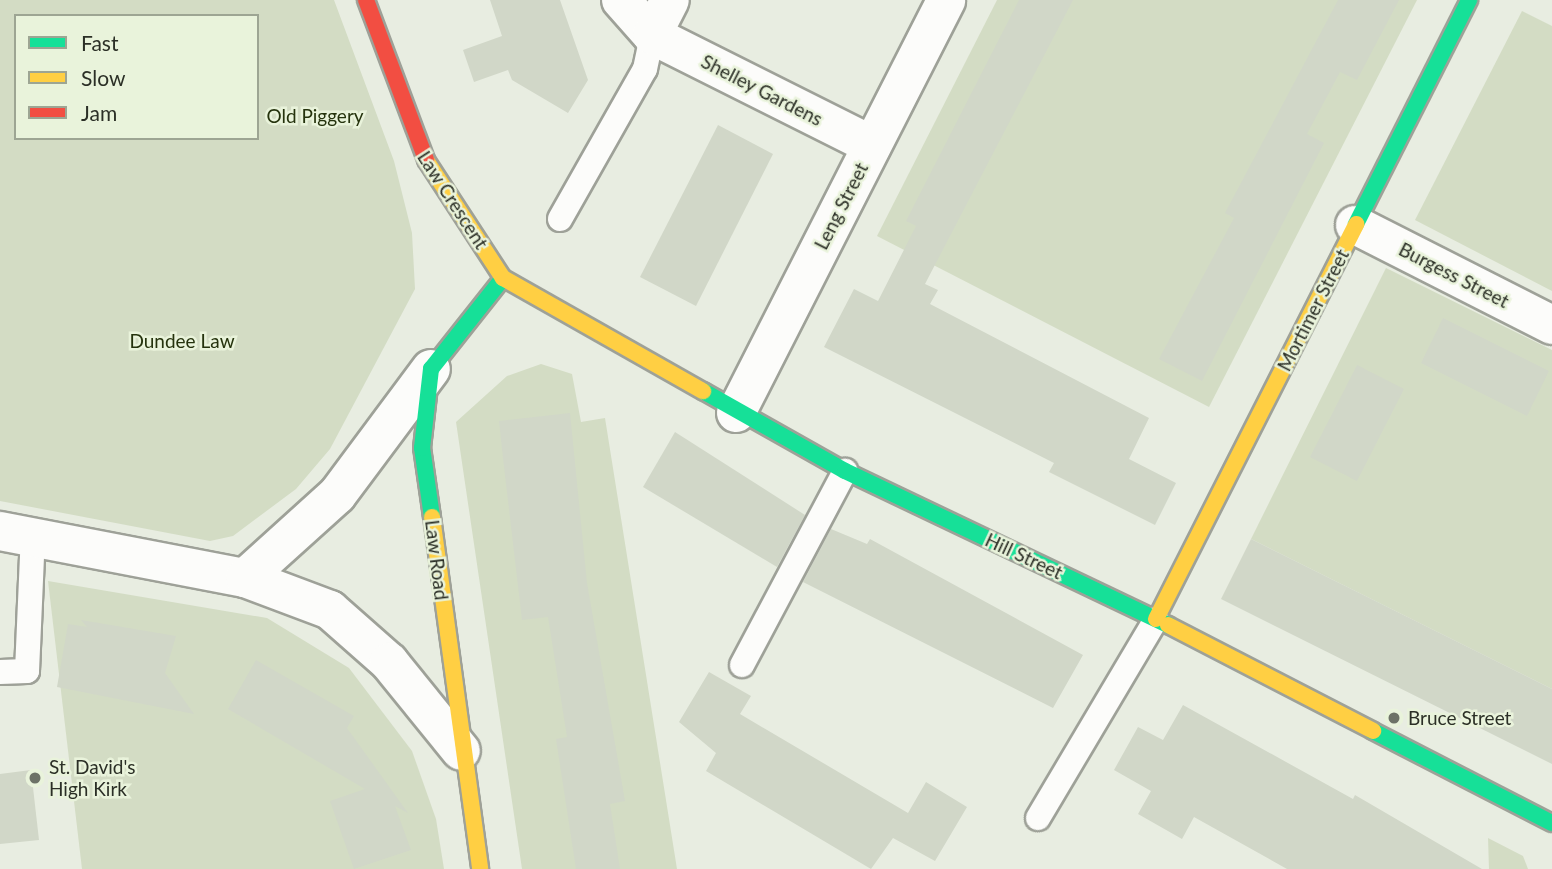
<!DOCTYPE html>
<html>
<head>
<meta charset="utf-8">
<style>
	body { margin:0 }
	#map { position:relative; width:1552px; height:869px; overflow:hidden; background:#e8ede1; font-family:Lato,sans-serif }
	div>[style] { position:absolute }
	.green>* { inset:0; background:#d3dcc4 }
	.building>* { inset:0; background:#d1d7c8 }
	.roads { filter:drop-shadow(2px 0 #9ea198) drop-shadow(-2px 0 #9ea198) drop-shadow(0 2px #9ea198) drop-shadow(0 -2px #9ea198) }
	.lane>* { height:24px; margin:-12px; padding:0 12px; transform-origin:12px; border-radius:12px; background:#fcfcfa }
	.street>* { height:38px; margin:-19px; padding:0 19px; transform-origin:19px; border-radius:19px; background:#fcfcfa }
	.fast>* { height:16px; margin:-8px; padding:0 8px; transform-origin:8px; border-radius:8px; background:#16e098 }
	.slow>* { height:16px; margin:-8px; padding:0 8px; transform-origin:8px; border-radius:8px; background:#ffcf43 }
	.jam>* { height:16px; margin:-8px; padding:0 8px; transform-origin:8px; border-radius:8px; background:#f24e42 }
	.dots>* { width:19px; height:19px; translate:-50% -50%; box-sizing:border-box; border:4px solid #e9f3db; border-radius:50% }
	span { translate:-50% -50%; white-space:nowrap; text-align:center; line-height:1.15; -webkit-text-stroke:5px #e9f3db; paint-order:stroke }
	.street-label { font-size:19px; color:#2b2f26 }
	.park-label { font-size:19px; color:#25330d }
	.poi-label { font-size:19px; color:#2b2f26 }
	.left { translate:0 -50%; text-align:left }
	.legend { position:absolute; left:14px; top:14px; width:245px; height:126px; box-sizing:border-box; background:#e9f3db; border:2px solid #9da593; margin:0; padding:9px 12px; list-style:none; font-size:21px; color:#2b2f26 }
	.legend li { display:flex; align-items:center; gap:14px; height:35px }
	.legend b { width:35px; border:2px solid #9da593 }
</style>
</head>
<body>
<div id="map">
	<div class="green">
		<i style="clip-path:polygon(evenodd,0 0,334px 0,394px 161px,412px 233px,415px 289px,330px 449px,296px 489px,233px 536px,210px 541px,0 501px,0 0,16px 16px,257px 16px,257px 138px,16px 138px,16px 16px)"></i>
		<i style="clip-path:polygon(997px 0,1417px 0,1209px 407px,877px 236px)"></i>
		<i style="clip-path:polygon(1522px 11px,1552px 26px,1552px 291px,1415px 220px)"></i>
		<i style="clip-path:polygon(1386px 268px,1552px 350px,1552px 689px,1251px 539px)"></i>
		<i style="clip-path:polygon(541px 364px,572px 374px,581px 422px,605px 418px,677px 869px,522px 869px,456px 422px,507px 376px)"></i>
		<i style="clip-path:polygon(48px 581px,267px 618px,349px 668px,412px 751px,436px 819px,444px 869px,82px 869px)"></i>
		<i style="clip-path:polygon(1488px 838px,1523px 856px,1528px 869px,1489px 869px)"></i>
	</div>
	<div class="building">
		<i style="clip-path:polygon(490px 0,560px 0,588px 80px,568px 113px,512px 80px,508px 70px,474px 82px,463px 50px,502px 36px)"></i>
		<i style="clip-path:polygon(1019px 0,1073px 0,925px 284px,938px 290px,930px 304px,1149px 418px,1129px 459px,1176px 483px,1155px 525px,1049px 472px,1054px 463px,824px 347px,854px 289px,878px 301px,916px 226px,906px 221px)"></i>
		<i style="clip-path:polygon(1338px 0,1399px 0,1357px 80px,1340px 72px,1307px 134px,1324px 143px,1202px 381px,1159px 359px,1234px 218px,1225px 213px)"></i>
		<i style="clip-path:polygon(718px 125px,773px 154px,696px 306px,640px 277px)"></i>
		<i style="clip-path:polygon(1443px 318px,1549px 371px,1527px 416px,1421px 363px)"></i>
		<i style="clip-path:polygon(1357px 365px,1404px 389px,1357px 481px,1310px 457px)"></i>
		<i style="clip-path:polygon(570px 413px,587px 583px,625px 801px,610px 804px,620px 869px,576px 869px,556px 739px,567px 737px,548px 617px,522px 620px,503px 458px,499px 421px)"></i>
		<i style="clip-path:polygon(675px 432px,805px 515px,777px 567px,643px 487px)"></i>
		<i style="clip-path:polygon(831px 529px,867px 544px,870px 539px,1083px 655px,1053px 708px,803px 582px)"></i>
		<i style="clip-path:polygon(1251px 539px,1552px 689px,1552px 764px,1221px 599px)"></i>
		<i style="clip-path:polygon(81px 620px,176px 636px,165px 673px,194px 714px,57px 687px,68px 624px,87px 627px)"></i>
		<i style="clip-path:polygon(256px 660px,354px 716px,347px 728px,408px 813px,395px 806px,411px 850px,354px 869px,330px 801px,365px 789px,228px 709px)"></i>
		<i style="clip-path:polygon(709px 672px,751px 696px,740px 714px,908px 813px,926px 782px,967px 807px,935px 861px,893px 838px,871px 869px,706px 771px,716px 753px,679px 722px)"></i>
		<i style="clip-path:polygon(1183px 705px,1353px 799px,1355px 795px,1482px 869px,1287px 869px,1194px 817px,1182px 839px,1138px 814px,1151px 791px,1114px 770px,1138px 727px,1163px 740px)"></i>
		<i style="clip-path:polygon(31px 770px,39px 840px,0 844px,0 774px)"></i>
	</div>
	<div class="roads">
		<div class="lane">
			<i style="left:560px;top:219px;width:172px;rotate:-60.5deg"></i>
			<i style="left:645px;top:69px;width:35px;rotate:-78deg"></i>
			<i style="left:742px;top:665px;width:220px;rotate:-62deg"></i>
			<i style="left:0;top:672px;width:27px;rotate:-2deg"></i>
			<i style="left:27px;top:671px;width:135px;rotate:-87.5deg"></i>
			<i style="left:1038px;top:818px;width:231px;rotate:-59.3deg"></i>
		</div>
		<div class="street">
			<i style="left:621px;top:0;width:47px;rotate:48.5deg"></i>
			<i style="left:652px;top:35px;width:246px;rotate:26.6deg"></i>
			<i style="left:652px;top:35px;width:39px;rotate:-63deg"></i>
			<i style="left:1355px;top:225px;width:221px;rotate:26.9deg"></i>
			<i style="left:736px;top:413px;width:463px;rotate:-63deg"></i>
			<i style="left:0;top:531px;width:249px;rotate:10.9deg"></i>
			<i style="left:245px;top:578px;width:91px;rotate:20.6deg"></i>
			<i style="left:330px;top:610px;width:79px;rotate:41.4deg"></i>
			<i style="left:389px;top:662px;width:114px;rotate:51deg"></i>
			<i style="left:245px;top:578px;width:124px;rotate:-42.1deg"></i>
			<i style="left:337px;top:495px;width:157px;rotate:-53.3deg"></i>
		</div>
		<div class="fast">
			<i style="left:1356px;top:224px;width:251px;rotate:-63.2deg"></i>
			<i style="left:703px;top:391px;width:163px;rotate:29.4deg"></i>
			<i style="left:845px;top:471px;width:358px;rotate:25.5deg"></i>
			<i style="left:432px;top:517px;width:70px;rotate:-98.2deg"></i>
			<i style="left:422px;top:448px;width:80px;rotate:-83.5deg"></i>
			<i style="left:431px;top:369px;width:116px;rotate:-51.6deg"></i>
			<i style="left:1373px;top:731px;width:201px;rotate:27.2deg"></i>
		</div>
		<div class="slow">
			<i style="left:426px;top:160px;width:141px;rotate:56.9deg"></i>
			<i style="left:503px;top:278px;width:230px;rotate:29.5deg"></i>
			<i style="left:432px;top:517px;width:355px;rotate:82.2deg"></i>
			<i style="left:1156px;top:619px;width:443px;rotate:-63.1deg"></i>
			<i style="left:1168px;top:625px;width:231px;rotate:27.3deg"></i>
		</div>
		<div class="jam">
			<i style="left:366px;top:0;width:171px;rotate:69.4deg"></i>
		</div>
	</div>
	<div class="dots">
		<i style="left:1394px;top:718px;background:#6d7267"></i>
		<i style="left:35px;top:778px;background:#6d7267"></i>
	</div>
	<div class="street-label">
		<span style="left:762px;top:90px;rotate:27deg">Shelley Gardens</span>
		<span style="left:453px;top:200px;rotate:57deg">Law Crescent</span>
		<span style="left:841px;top:206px;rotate:-63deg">Leng Street</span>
		<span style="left:1454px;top:275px;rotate:27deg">Burgess Street</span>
		<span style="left:1313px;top:310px;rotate:-63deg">Mortimer Street</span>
		<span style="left:1024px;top:556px;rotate:25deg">Hill Street</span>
		<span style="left:437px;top:560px;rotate:83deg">Law Road</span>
	</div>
	<div class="park-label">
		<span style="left:315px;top:116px">Old Piggery</span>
		<span style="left:182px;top:341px">Dundee Law</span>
	</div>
	<div class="poi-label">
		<span class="left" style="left:1408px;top:718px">Bruce Street</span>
		<span class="left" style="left:49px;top:778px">St. David's<br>High Kirk</span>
	</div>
	<ul class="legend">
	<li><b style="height:9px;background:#16e098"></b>Fast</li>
	<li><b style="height:9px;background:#ffcf43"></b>Slow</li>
	<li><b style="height:9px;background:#f24e42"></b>Jam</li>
	</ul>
</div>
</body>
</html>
